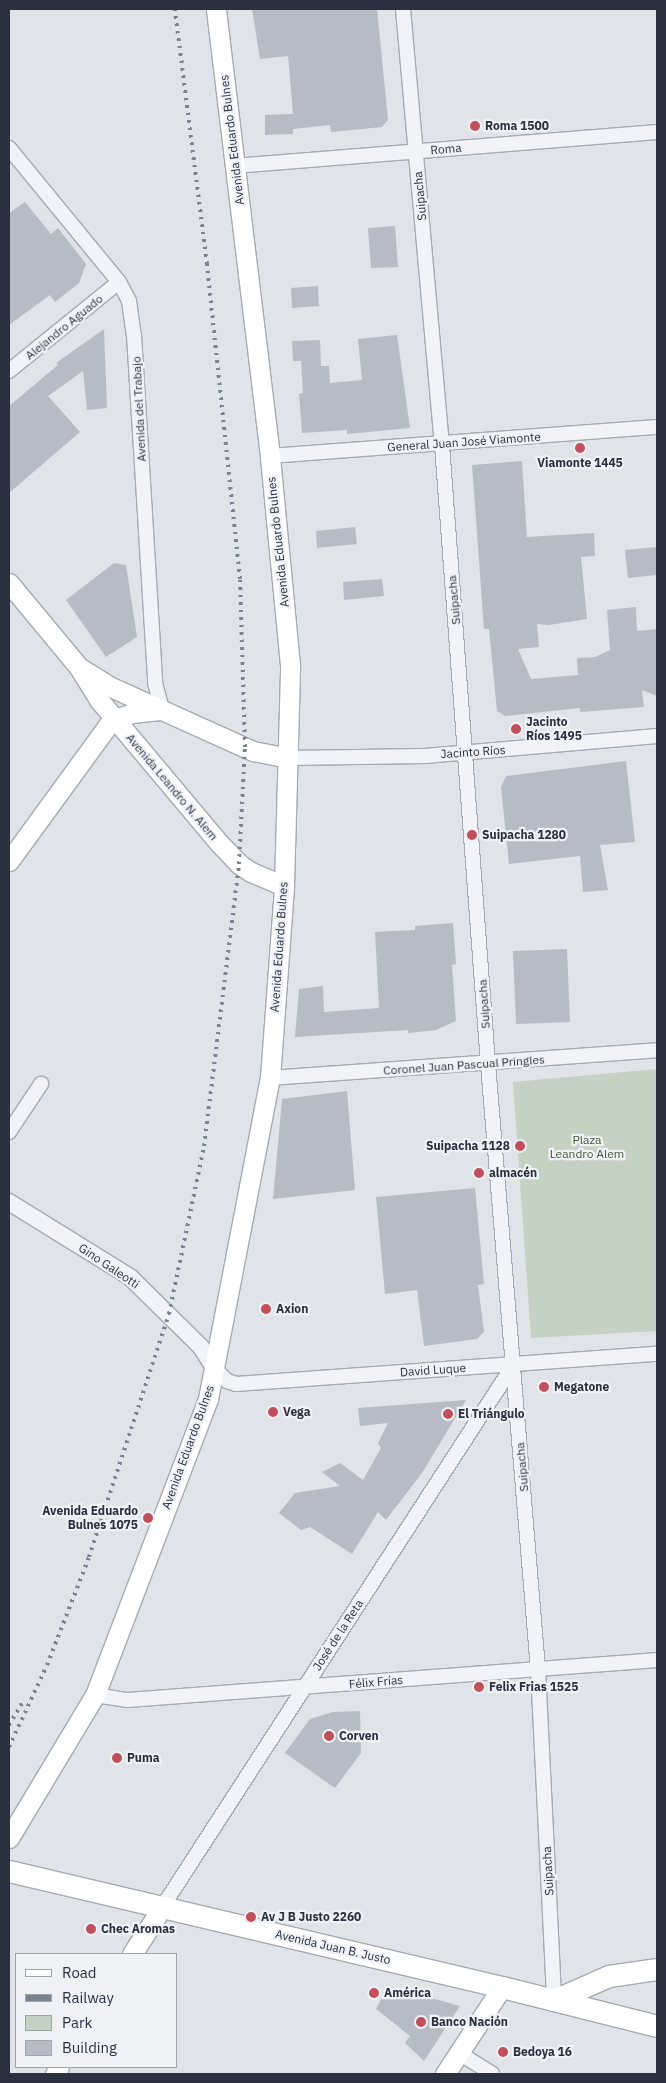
<!DOCTYPE html>
<html>
<head>
<meta charset="utf-8">
<style>
	body { margin:0 }
	#map { position:relative; width:666px; height:2083px; overflow:hidden; background:#e0e3e7; font-family:"IBM Plex Sans",sans-serif }
	div>[style] { position:absolute }
	.green>* { inset:0; background:#c5d1c2 }
	.building>* { inset:0; background:#b7bcc4 }
	.roads { filter:drop-shadow(1px 0 #a6aab1) drop-shadow(-1px 0 #a6aab1) drop-shadow(0 1px #a6aab1) drop-shadow(0 -1px #a6aab1) }
	.minor>* { height:14px; margin:-7px; padding:0 7px; transform-origin:7px; border-radius:7px; background:#f2f3f6 }
	.tertiary>* { height:16px; margin:-8px; padding:0 8px; transform-origin:8px; border-radius:8px; background:#f2f3f6 }
	.secondary>* { height:19px; margin:-9.5px; padding:0 9.5px; transform-origin:9.5px; border-radius:9.5px; background:#fff }
	.primary>* { height:21px; margin:-10.5px; padding:0 10.5px; transform-origin:10.5px; border-radius:10.5px; background:#fff }
	.rail>* { height:4px; margin-top:-2px; transform-origin:0; background:repeating-linear-gradient(90deg,#7b8290 0 2.5px,transparent 0 7.5px) }
	.dots>* { width:14px; height:14px; translate:-50% -50%; box-sizing:border-box; border:2px solid #eff1f5; border-radius:50% }
	span { translate:-50% -50%; white-space:nowrap; text-align:center; line-height:1.15; -webkit-text-stroke:4.5px #eff1f5; paint-order:stroke }
	.poi-label { font-size:12px; color:#2a303d; font-weight:700 }
	.left { translate:0 -50%; text-align:left }
	.right { translate:-100% -50%; text-align:right }
	.street-label { font-size:12px; color:#2a303d }
	.park-label { font-size:12px; color:#3d5838 }
	.frame { position:absolute; inset:0; border:10px solid #2a303d; pointer-events:none }
	.legend { position:absolute; left:15px; top:1953px; width:162px; height:115px; box-sizing:border-box; background:#eff1f5; border:1px solid #a0a4ab; margin:0; padding:6px 9px; list-style:none; font-size:15px; color:#2a303d }
	.legend li { display:flex; align-items:center; gap:10px; height:25px }
	.legend b { width:25px; border:1px solid #a0a4ab }
</style>
</head>
<body>
<div id="map">
	<div class="green">
		<i style="clip-path:polygon(657px 1069px,657px 1331px,531px 1338px,513px 1082px)"></i>
	</div>
	<div class="building">
		<i style="clip-path:polygon(252px 9px,377px 9px,388px 120px,382px 127px,331px 132px,330px 125px,293px 129px,293px 134px,265px 135px,265px 115px,293px 114px,288px 56px,260px 59px)"></i>
		<i style="clip-path:polygon(25px 202px,51px 234px,58px 228px,86px 264px,79px 283px,55px 302px,50px 295px,9px 325px,9px 213px)"></i>
		<i style="clip-path:polygon(395px 226px,398px 267px,371px 268px,368px 228px)"></i>
		<i style="clip-path:polygon(318px 286px,319px 306px,292px 308px,291px 288px)"></i>
		<i style="clip-path:polygon(104px 329px,107px 408px,87px 410px,83px 371px,48px 396px,80px 432px,9px 493px,9px 406px,58px 365px,56px 363px)"></i>
		<i style="clip-path:polygon(397px 335px,410px 428px,347px 434px,347px 430px,302px 433px,299px 394px,303px 393px,301px 361px,293px 361px,292px 341px,320px 340px,321px 366px,329px 366px,330px 383px,362px 380px,358px 339px)"></i>
		<i style="clip-path:polygon(522px 461px,527px 537px,594px 533px,595px 556px,581px 557px,587px 619px,549px 625px,537px 624px,539px 647px,518px 649px,531px 679px,578px 675px,577px 658px,595px 657px,610px 650px,607px 610px,636px 607px,637px 631px,657px 629px,657px 696px,642px 690px,644px 707px,580px 712px,580px 708px,505px 716px,497px 711px,489px 629px,484px 629px,472px 465px)"></i>
		<i style="clip-path:polygon(355px 527px,357px 544px,317px 548px,316px 531px)"></i>
		<i style="clip-path:polygon(657px 547px,657px 575px,628px 578px,625px 550px)"></i>
		<i style="clip-path:polygon(114px 563px,126px 565px,137px 637px,106px 657px,66px 600px)"></i>
		<i style="clip-path:polygon(382px 579px,384px 596px,344px 600px,343px 582px)"></i>
		<i style="clip-path:polygon(626px 761px,635px 842px,600px 845px,608px 890px,583px 892px,580px 856px,509px 864px,501px 787px,506px 776px)"></i>
		<i style="clip-path:polygon(453px 923px,456px 964px,452px 965px,456px 1021px,436px 1030px,408px 1033px,408px 1030px,295px 1037px,299px 989px,323px 986px,324px 1012px,379px 1008px,375px 932px,415px 930px,415px 926px)"></i>
		<i style="clip-path:polygon(567px 949px,570px 1022px,516px 1024px,513px 951px)"></i>
		<i style="clip-path:polygon(347px 1091px,355px 1190px,273px 1199px,282px 1099px)"></i>
		<i style="clip-path:polygon(475px 1188px,484px 1284px,478px 1285px,484px 1332px,477px 1339px,424px 1346px,417px 1290px,385px 1294px,376px 1197px)"></i>
		<i style="clip-path:polygon(466px 1400px,422px 1473px,386px 1520px,378px 1512px,352px 1554px,310px 1527px,301px 1530px,279px 1513px,295px 1493px,340px 1486px,322px 1472px,340px 1463px,363px 1480px,381px 1448px,378px 1443px,388px 1423px,360px 1426px,358px 1408px)"></i>
		<i style="clip-path:polygon(360px 1711px,361px 1753px,335px 1788px,285px 1753px,310px 1719px,333px 1712px)"></i>
		<i style="clip-path:polygon(388px 1986px,460px 2006px,424px 2061px,405px 2043px,410px 2036px,376px 2009px)"></i>
	</div>
	<div class="roads">
		<div class="minor">
			<i style="left:403px;top:9px;width:438px;rotate:84.9deg"></i>
			<i style="left:442px;top:445px;width:621px;rotate:85.75deg"></i>
			<i style="left:488px;top:1064px;width:607px;rotate:85.28deg"></i>
			<i style="left:538px;top:1669px;width:331px;rotate:87.2deg"></i>
			<i style="left:9px;top:148px;width:173px;rotate:50.6deg"></i>
			<i style="left:119px;top:282px;width:21px;rotate:62deg"></i>
			<i style="left:129px;top:301px;width:34px;rotate:82deg"></i>
			<i style="left:134px;top:335px;width:349px;rotate:86.5deg"></i>
			<i style="left:155px;top:683px;width:28px;rotate:75deg"></i>
			<i style="left:235px;top:166px;width:423px;rotate:-4.6deg"></i>
			<i style="left:9px;top:371px;width:141px;rotate:-39deg"></i>
			<i style="left:270px;top:456px;width:388px;rotate:-4.3deg"></i>
			<i style="left:288px;top:758px;width:137px;rotate:-0.8deg"></i>
			<i style="left:425px;top:756px;width:233px;rotate:-4.9deg"></i>
			<i style="left:270px;top:1078px;width:388px;rotate:-4.1deg"></i>
			<i style="left:9px;top:1132px;width:58px;rotate:-56.3deg"></i>
			<i style="left:215px;top:1369px;width:17px;rotate:45deg"></i>
			<i style="left:227px;top:1381px;width:9px;rotate:18deg"></i>
			<i style="left:236px;top:1384px;width:422px;rotate:-4.1deg"></i>
			<i style="left:95px;top:1695px;width:33px;rotate:9deg"></i>
			<i style="left:128px;top:1700px;width:531px;rotate:-4.32deg"></i>
			<i style="left:163px;top:1906px;width:646px;rotate:-57.07deg"></i>
			<i style="left:459px;top:2053px;width:39px;rotate:32deg"></i>
		</div>
		<div class="tertiary">
			<i style="left:9px;top:1202px;width:142px;rotate:31.8deg"></i>
			<i style="left:130px;top:1277px;width:100px;rotate:44.6deg"></i>
			<i style="left:201px;top:1347px;width:26px;rotate:58deg"></i>
		</div>
		<div class="secondary">
			<i style="left:9px;top:583px;width:108px;rotate:50.3deg"></i>
			<i style="left:78px;top:666px;width:40px;rotate:58deg"></i>
			<i style="left:99px;top:700px;width:187px;rotate:50deg"></i>
			<i style="left:219px;top:843px;width:29px;rotate:46deg"></i>
			<i style="left:239px;top:864px;width:14px;rotate:34deg"></i>
			<i style="left:251px;top:872px;width:36px;rotate:23deg"></i>
			<i style="left:82px;top:669px;width:34px;rotate:32deg"></i>
			<i style="left:111px;top:687px;width:156px;rotate:24.3deg"></i>
			<i style="left:253px;top:751px;width:36px;rotate:11deg"></i>
			<i style="left:9px;top:861px;width:168px;rotate:-53.9deg"></i>
			<i style="left:108px;top:725px;width:9px;rotate:-41deg"></i>
			<i style="left:115px;top:719px;width:18px;rotate:-19deg"></i>
			<i style="left:132px;top:713px;width:28px;rotate:-6deg"></i>
			<i style="left:9px;top:1838px;width:167px;rotate:-59deg"></i>
			<i style="left:95px;top:1695px;width:317px;rotate:-69.1deg"></i>
			<i style="left:208px;top:1399px;width:327px;rotate:-79.1deg"></i>
			<i style="left:270px;top:1078px;width:193px;rotate:-85.8deg"></i>
			<i style="left:284px;top:886px;width:221px;rotate:-88.4deg"></i>
			<i style="left:290px;top:665px;width:210px;rotate:-95.5deg"></i>
			<i style="left:270px;top:456px;width:450px;rotate:-96.9deg"></i>
			<i style="left:132px;top:1954px;width:57px;rotate:-57.1deg"></i>
			<i style="left:55px;top:2074px;width:8px;rotate:-60deg"></i>
			<i style="left:445px;top:2074px;width:104px;rotate:-56.8deg"></i>
		</div>
		<div class="primary">
			<i style="left:9px;top:1871px;width:506px;rotate:13.24deg"></i>
			<i style="left:502px;top:1987px;width:160px;rotate:14.1deg"></i>
			<i style="left:554px;top:2000px;width:60px;rotate:-23.6deg"></i>
			<i style="left:609px;top:1976px;width:49px;rotate:-8.3deg"></i>
		</div>
	</div>
	<div class="rail">
		<i style="left:9px;top:1725px;width:27px;rotate:-59deg"></i>
		<i style="left:9px;top:1747px;width:90px;rotate:-65.1deg"></i>
		<i style="left:47px;top:1665px;width:116px;rotate:-68.7deg"></i>
		<i style="left:89px;top:1557px;width:256px;rotate:-71.8deg"></i>
		<i style="left:169px;top:1314px;width:172px;rotate:-78.2deg"></i>
		<i style="left:204px;top:1146px;width:284px;rotate:-82.9deg"></i>
		<i style="left:239px;top:864px;width:117px;rotate:-87.1deg"></i>
		<i style="left:245px;top:747px;width:168px;rotate:-91.7deg"></i>
		<i style="left:240px;top:579px;width:317px;rotate:-96deg"></i>
		<i style="left:207px;top:264px;width:257px;rotate:-97.2deg"></i>
	</div>
	<div class="dots">
		<i style="left:475px;top:126px;background:#c2505c"></i>
		<i style="left:580px;top:448px;background:#c2505c"></i>
		<i style="left:516px;top:729px;background:#c2505c"></i>
		<i style="left:472px;top:835px;background:#c2505c"></i>
		<i style="left:520px;top:1146px;background:#c2505c"></i>
		<i style="left:479px;top:1173px;background:#c2505c"></i>
		<i style="left:266px;top:1309px;background:#c2505c"></i>
		<i style="left:544px;top:1387px;background:#c2505c"></i>
		<i style="left:273px;top:1412px;background:#c2505c"></i>
		<i style="left:448px;top:1414px;background:#c2505c"></i>
		<i style="left:148px;top:1518px;background:#c2505c"></i>
		<i style="left:479px;top:1687px;background:#c2505c"></i>
		<i style="left:329px;top:1736px;background:#c2505c"></i>
		<i style="left:117px;top:1758px;background:#c2505c"></i>
		<i style="left:251px;top:1917px;background:#c2505c"></i>
		<i style="left:91px;top:1929px;background:#c2505c"></i>
		<i style="left:374px;top:1993px;background:#c2505c"></i>
		<i style="left:421px;top:2022px;background:#c2505c"></i>
		<i style="left:503px;top:2052px;background:#c2505c"></i>
	</div>
	<div class="poi-label">
		<span class="left" style="left:485px;top:126px">Roma 1500</span>
		<span style="left:580px;top:463px">Viamonte 1445</span>
		<span class="left" style="left:526px;top:729px">Jacinto<br>Ríos 1495</span>
		<span class="left" style="left:482px;top:835px">Suipacha 1280</span>
		<span class="right" style="left:510px;top:1146px">Suipacha 1128</span>
		<span class="left" style="left:489px;top:1173px">almacén</span>
		<span class="left" style="left:276px;top:1309px">Axion</span>
		<span class="left" style="left:554px;top:1387px">Megatone</span>
		<span class="left" style="left:283px;top:1412px">Vega</span>
		<span class="left" style="left:458px;top:1414px">El Triángulo</span>
		<span class="right" style="left:138px;top:1518px">Avenida Eduardo<br>Bulnes 1075</span>
		<span class="left" style="left:489px;top:1687px">Felix Frias 1525</span>
		<span class="left" style="left:339px;top:1736px">Corven</span>
		<span class="left" style="left:127px;top:1758px">Puma</span>
		<span class="left" style="left:261px;top:1917px">Av J B Justo 2260</span>
		<span class="left" style="left:101px;top:1929px">Chec Aromas</span>
		<span class="left" style="left:384px;top:1993px">América</span>
		<span class="left" style="left:431px;top:2022px">Banco Nación</span>
		<span class="left" style="left:513px;top:2052px">Bedoya 16</span>
	</div>
	<div class="street-label">
		<span style="left:232px;top:140px;rotate:-97deg">Avenida Eduardo Bulnes</span>
		<span style="left:446px;top:149px;rotate:-5deg">Roma</span>
		<span style="left:420px;top:196px;rotate:-95deg">Suipacha</span>
		<span style="left:64px;top:327px;rotate:-39deg">Alejandro Aguado</span>
		<span style="left:139px;top:409px;rotate:-93deg">Avenida del Trabajo</span>
		<span style="left:464px;top:442px;rotate:-4deg">General Juan José Viamonte</span>
		<span style="left:278px;top:542px;rotate:-96deg">Avenida Eduardo Bulnes</span>
		<span style="left:454px;top:600px;rotate:-95deg">Suipacha</span>
		<span style="left:473px;top:752px;rotate:-4deg">Jacinto Ríos</span>
		<span style="left:172px;top:787px;rotate:50deg">Avenida Leandro N. Alem</span>
		<span style="left:279px;top:947px;rotate:-86deg">Avenida Eduardo Bulnes</span>
		<span style="left:484px;top:1004px;rotate:-94deg">Suipacha</span>
		<span style="left:464px;top:1065px;rotate:-4deg">Coronel Juan Pascual Pringles</span>
		<span style="left:109px;top:1266px;rotate:34deg">Gino Galeotti</span>
		<span style="left:433px;top:1370px;rotate:-4deg">David Luque</span>
		<span style="left:188px;top:1447px;rotate:-70deg">Avenida Eduardo Bulnes</span>
		<span style="left:522px;top:1467px;rotate:-95deg">Suipacha</span>
		<span style="left:338px;top:1635px;rotate:-57deg">José de la Reta</span>
		<span style="left:376px;top:1682px;rotate:-5deg">Félix Frías</span>
		<span style="left:548px;top:1871px;rotate:-93deg">Suipacha</span>
		<span style="left:333px;top:1947px;rotate:13deg">Avenida Juan B. Justo</span>
	</div>
	<div class="park-label">
		<span style="left:587px;top:1147px">Plaza<br>Leandro Alem</span>
	</div>
	<div class="frame"></div>
	<ul class="legend">
	<li><b style="height:6px;background:#fff"></b>Road</li>
	<li><b style="height:6px;background:#7b8290"></b>Railway</li>
	<li><b style="height:14px;background:#c5d1c2"></b>Park</li>
	<li><b style="height:14px;background:#b7bcc4"></b>Building</li>
	</ul>
</div>
</body>
</html>
